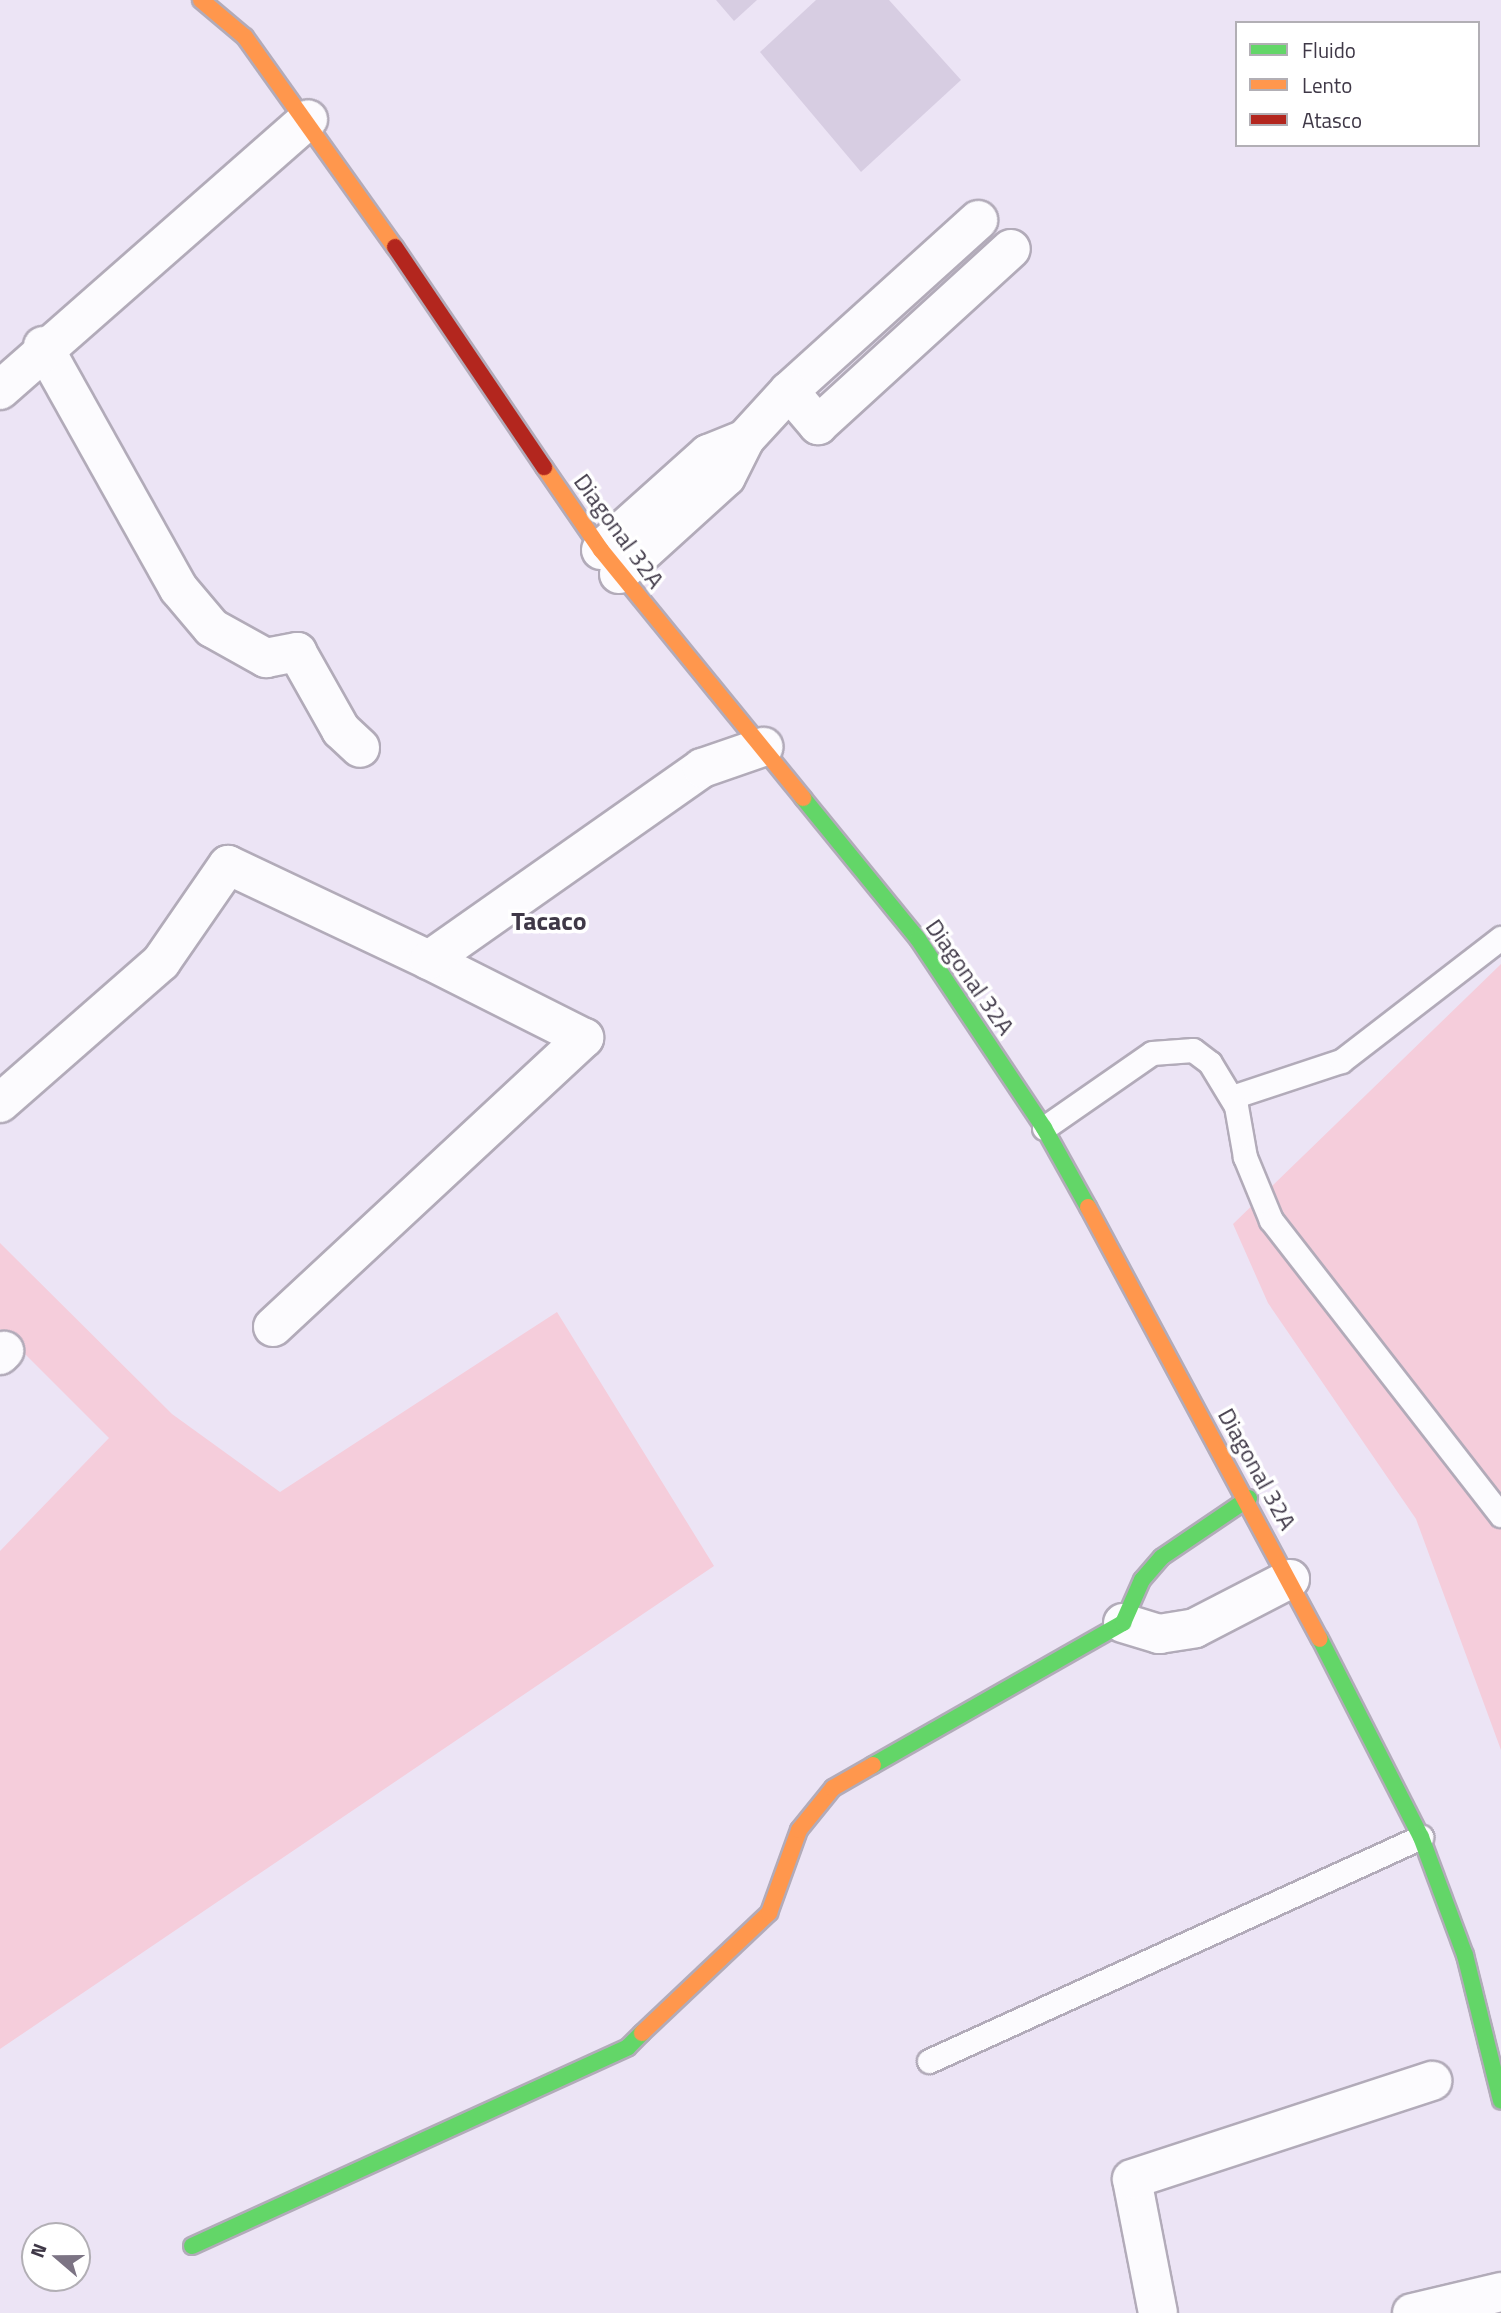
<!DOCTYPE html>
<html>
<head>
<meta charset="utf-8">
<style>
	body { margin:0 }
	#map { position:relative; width:1501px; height:2313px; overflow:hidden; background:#ece4f5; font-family:"Titillium Web",sans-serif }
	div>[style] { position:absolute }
	.green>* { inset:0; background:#f5cddb }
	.building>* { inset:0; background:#d7cde2 }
	.roads { filter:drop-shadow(2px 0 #b2abb9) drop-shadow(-2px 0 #b2abb9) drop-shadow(0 2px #b2abb9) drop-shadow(0 -2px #b2abb9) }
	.lane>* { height:23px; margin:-11.5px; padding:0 11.5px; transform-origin:11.5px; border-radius:11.5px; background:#fcfbfe }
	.street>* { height:38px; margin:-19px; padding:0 19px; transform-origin:19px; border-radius:19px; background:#fcfbfe }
	.fast>* { height:16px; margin:-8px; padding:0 8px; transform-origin:8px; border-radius:8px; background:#63d668 }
	.slow>* { height:16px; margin:-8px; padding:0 8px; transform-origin:8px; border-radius:8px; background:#ff974d }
	.jam>* { height:16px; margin:-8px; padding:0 8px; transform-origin:8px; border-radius:8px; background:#b3261e }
	span { translate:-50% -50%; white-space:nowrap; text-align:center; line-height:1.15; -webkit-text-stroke:7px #fff; paint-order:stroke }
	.street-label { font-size:24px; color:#3f3847 }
	.neighbourhood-label { font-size:26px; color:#3f3847; font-weight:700 }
	.legend { position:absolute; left:1235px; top:21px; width:245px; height:126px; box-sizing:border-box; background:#fff; border:2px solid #b2afb5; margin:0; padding:9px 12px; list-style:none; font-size:21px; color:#3f3847 }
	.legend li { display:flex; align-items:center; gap:14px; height:35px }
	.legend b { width:35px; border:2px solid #b2afb5 }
	.north { position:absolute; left:21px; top:2222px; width:70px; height:70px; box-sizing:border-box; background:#fff; border:2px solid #b2afb5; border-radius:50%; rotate:290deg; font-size:19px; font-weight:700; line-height:28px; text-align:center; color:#3f3847 }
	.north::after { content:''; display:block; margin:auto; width:24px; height:32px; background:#7c7484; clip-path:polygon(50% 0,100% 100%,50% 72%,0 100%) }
</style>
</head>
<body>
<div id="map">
	<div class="green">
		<i style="clip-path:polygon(1501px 964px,1501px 1750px,1416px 1519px,1268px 1303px,1233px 1224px)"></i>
		<i style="clip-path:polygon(0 1243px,172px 1414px,280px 1492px,557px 1312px,714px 1566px,0 2049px,0 1551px,109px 1438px,0 1329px)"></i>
	</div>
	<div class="building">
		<i style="clip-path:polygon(716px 0,757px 0,734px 21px)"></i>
		<i style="clip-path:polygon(816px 0,889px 0,961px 80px,861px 172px,760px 52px)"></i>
	</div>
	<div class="roads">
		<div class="lane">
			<i style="left:1232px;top:1097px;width:115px;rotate:-18.3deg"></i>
			<i style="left:1341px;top:1061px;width:202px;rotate:-37.6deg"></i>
			<i style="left:1044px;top:1128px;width:131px;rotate:-34.8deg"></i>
			<i style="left:1152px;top:1053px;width:41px;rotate:-4.2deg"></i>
			<i style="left:1193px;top:1050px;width:21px;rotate:37deg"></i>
			<i style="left:1210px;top:1063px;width:50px;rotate:58.8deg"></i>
			<i style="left:1236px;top:1106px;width:52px;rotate:80deg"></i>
			<i style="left:1245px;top:1157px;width:68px;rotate:67.6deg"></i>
			<i style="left:1271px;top:1220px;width:374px;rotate:52.1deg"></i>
			<i style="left:929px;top:2061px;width:541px;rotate:-24.48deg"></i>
		</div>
		<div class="street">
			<i style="left:43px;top:346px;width:278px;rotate:60.8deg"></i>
			<i style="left:179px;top:589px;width:51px;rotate:49.8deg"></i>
			<i style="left:212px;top:628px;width:62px;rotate:29.1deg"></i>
			<i style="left:266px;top:658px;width:32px;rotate:-11deg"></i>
			<i style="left:297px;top:652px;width:90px;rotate:60.6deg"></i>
			<i style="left:341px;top:730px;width:26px;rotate:43deg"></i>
			<i style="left:0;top:390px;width:410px;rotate:-41.3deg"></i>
			<i style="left:789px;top:391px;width:255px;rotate:-42.1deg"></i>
			<i style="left:601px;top:550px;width:144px;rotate:-41.9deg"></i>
			<i style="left:708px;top:454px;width:40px;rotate:-22deg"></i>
			<i style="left:619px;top:574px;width:144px;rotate:-42.2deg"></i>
			<i style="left:726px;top:477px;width:42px;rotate:-63.4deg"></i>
			<i style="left:745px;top:439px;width:65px;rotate:-47.5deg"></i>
			<i style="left:789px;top:391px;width:45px;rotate:49.5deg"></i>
			<i style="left:818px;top:425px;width:261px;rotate:-42.4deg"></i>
			<i style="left:0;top:1103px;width:214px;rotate:-41.2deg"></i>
			<i style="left:161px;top:962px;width:118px;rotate:-55.4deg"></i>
			<i style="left:228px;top:865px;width:222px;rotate:25.3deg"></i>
			<i style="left:273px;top:1327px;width:425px;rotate:-42.9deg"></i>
			<i style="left:584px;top:1038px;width:174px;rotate:-153.3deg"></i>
			<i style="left:429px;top:960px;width:334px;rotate:-35.1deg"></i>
			<i style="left:702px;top:768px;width:65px;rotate:-19deg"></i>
			<i style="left:0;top:1355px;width:6px;rotate:-45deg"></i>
			<i style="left:1123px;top:1623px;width:38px;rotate:17deg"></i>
			<i style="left:1159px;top:1634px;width:36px;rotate:-9deg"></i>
			<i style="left:1195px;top:1628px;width:107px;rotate:-27.3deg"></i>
			<i style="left:1158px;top:2313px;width:136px;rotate:-101deg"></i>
			<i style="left:1132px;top:2179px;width:316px;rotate:-18.1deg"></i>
			<i style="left:1412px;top:2313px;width:91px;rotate:-13.3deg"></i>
		</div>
		<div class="fast">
			<i style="left:803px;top:798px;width:182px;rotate:50.8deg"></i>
			<i style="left:918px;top:939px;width:227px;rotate:56.3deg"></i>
			<i style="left:1044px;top:1128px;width:90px;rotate:60.9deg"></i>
			<i style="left:1320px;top:1639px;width:222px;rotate:63deg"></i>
			<i style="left:1421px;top:1837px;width:126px;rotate:69.6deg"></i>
			<i style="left:1465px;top:1955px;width:150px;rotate:76.1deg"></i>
			<i style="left:873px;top:1765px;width:288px;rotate:-29.6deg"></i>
			<i style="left:1123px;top:1623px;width:47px;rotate:-66.2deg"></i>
			<i style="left:1142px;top:1580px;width:30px;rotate:-49deg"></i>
			<i style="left:1162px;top:1557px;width:105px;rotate:-34.1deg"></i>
			<i style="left:192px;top:2246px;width:479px;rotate:-24.5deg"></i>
			<i style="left:628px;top:2047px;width:20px;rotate:-45deg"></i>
		</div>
		<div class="slow">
			<i style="left:201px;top:0;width:57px;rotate:40.1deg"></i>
			<i style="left:245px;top:37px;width:258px;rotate:54.5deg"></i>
			<i style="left:544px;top:467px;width:101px;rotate:55.5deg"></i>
			<i style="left:601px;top:550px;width:320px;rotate:50.8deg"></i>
			<i style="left:1088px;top:1207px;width:490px;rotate:61.8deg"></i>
			<i style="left:642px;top:2033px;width:175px;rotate:-43.4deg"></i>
			<i style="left:769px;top:1913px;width:88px;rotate:-70.1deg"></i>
			<i style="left:799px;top:1830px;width:54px;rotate:-51deg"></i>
			<i style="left:833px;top:1788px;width:46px;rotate:-29.9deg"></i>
		</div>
		<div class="jam">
			<i style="left:395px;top:247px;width:266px;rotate:55.9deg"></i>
		</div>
	</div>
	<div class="street-label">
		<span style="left:619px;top:531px;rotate:54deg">Diagonal 32A</span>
		<span style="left:970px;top:977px;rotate:55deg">Diagonal 32A</span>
		<span style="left:1257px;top:1469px;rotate:61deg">Diagonal 32A</span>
	</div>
	<div class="neighbourhood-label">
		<span style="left:549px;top:921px">Tacaco</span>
	</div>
	<ul class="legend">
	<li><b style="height:9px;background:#63d668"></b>Fluido</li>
	<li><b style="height:9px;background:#ff974d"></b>Lento</li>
	<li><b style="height:9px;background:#b3261e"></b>Atasco</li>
	</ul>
	<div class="north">N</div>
</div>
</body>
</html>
